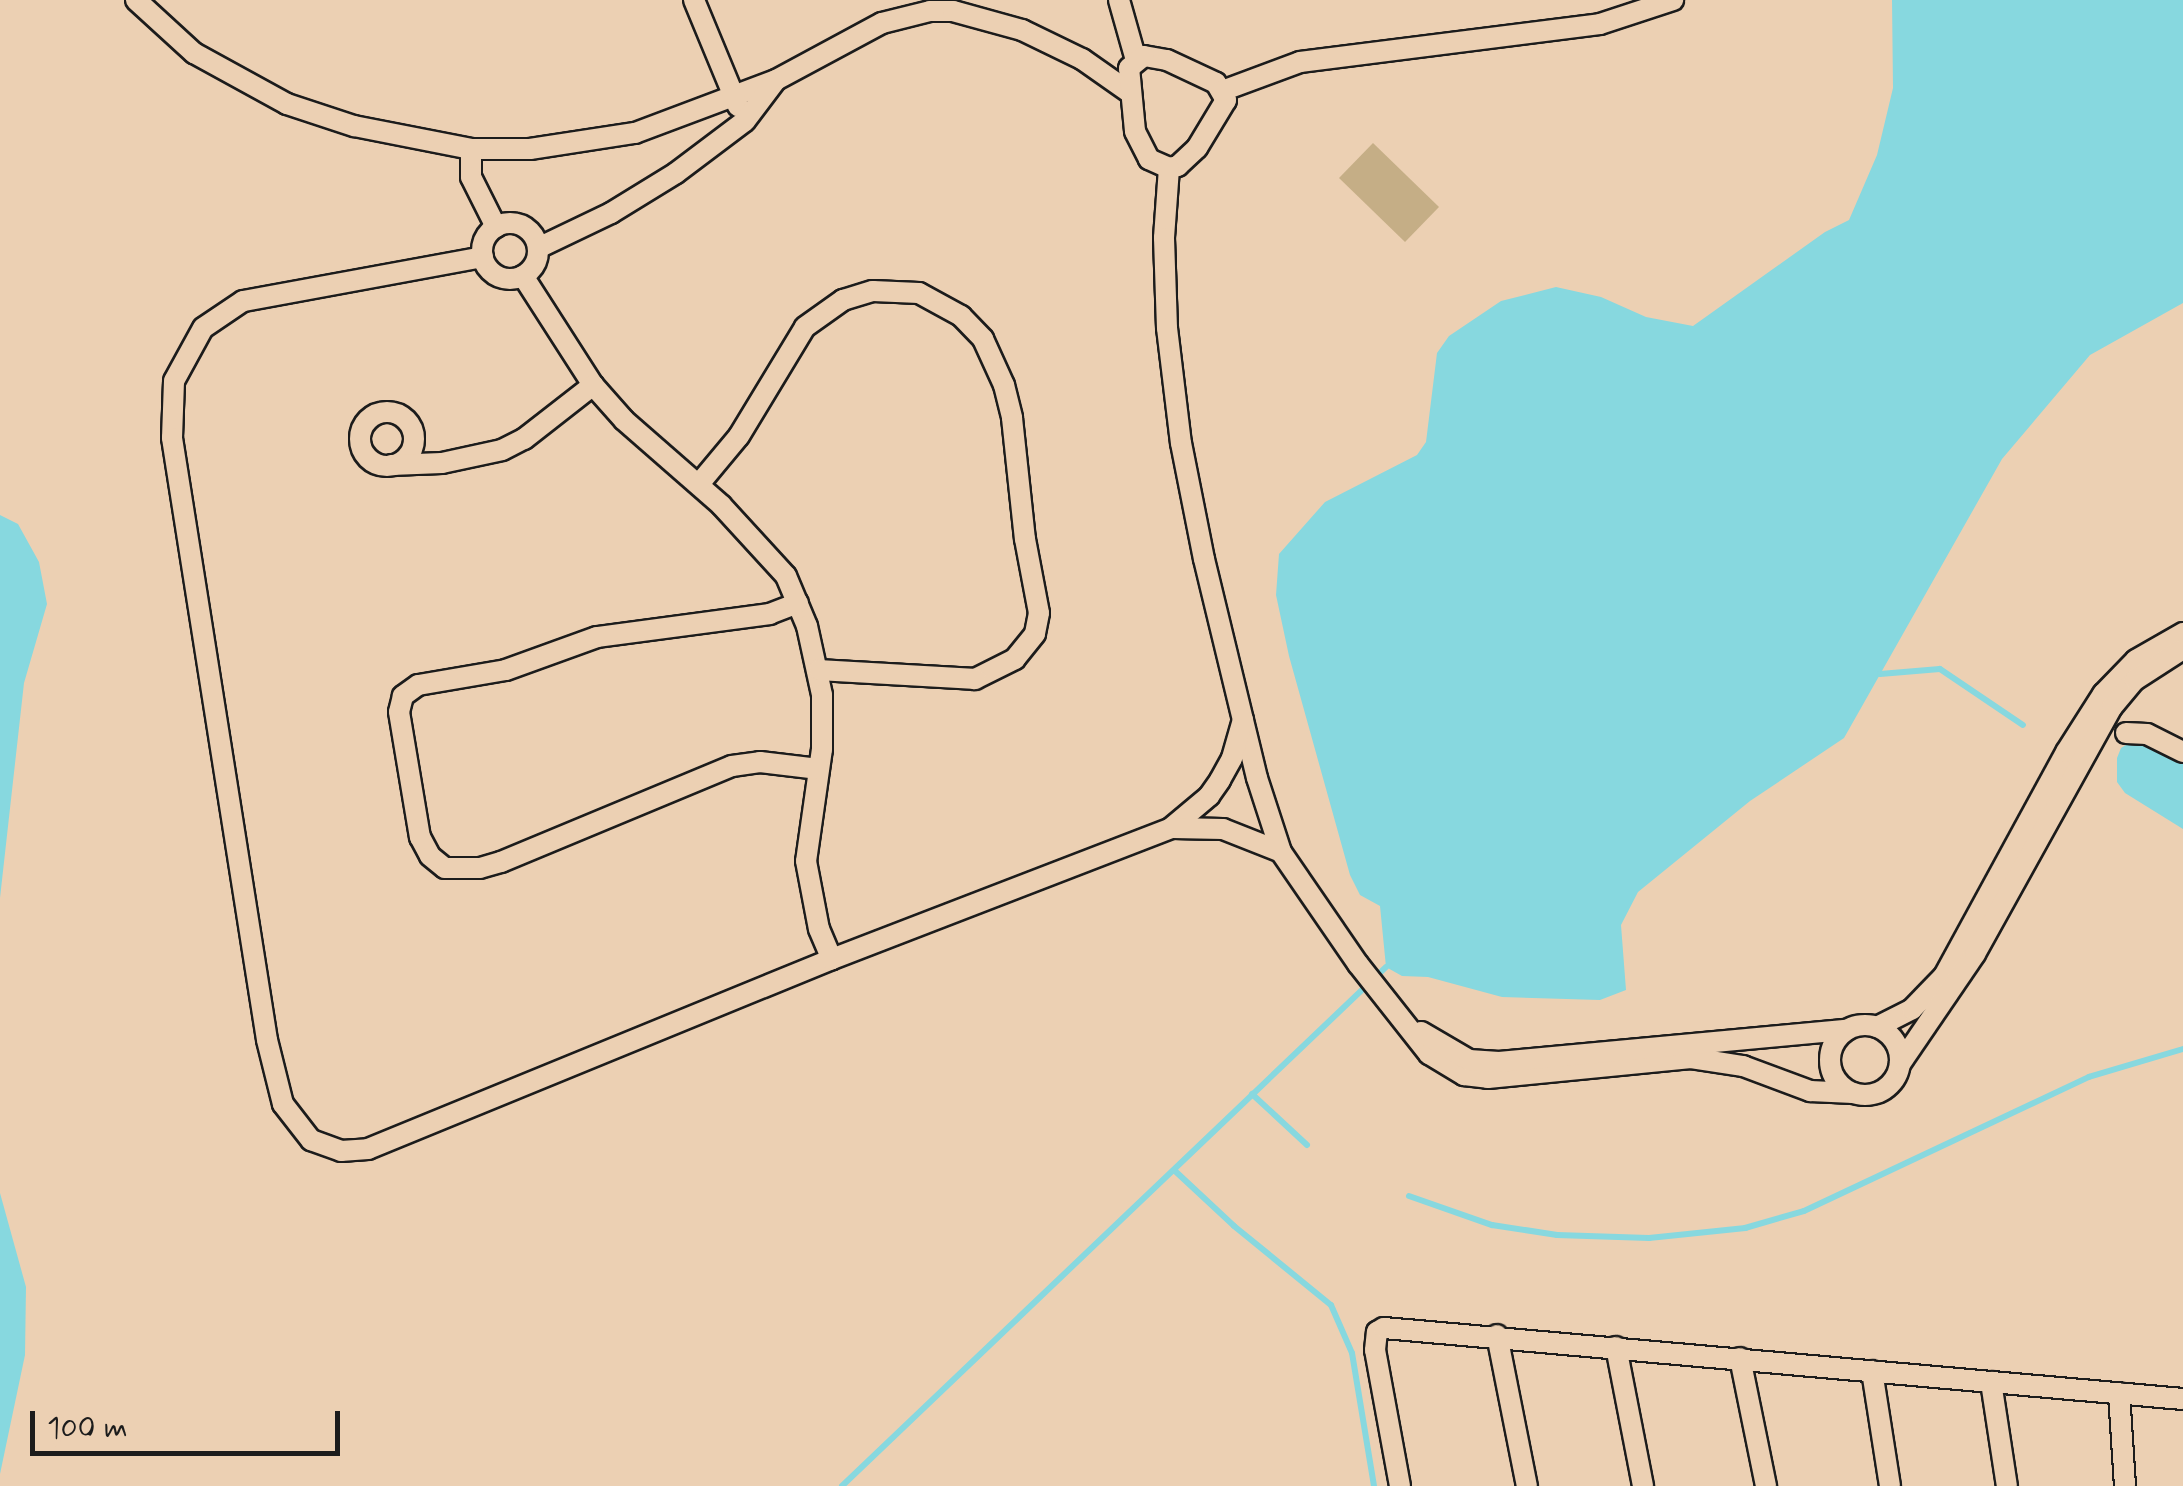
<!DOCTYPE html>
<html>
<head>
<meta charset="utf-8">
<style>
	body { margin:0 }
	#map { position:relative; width:2183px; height:1486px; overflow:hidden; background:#ecd0b3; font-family:Mynerve,sans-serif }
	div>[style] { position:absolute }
	.water>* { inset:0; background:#87d8df }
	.stream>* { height:6px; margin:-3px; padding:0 3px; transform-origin:3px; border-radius:3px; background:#87d8df }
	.building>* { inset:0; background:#c5ae86 }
	.roads { filter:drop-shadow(2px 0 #1c1c1c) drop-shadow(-2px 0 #1c1c1c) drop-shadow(0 2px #1c1c1c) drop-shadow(0 -2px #1c1c1c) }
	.minor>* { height:20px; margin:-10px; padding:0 10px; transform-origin:10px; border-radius:10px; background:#ecd0b3 }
	.minor>.ring { margin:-10px; padding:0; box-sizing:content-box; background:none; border:20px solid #ecd0b3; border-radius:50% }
	span { translate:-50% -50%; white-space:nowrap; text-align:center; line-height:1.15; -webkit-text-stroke:8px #ecd0b3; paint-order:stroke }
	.scale { position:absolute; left:30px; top:1411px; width:310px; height:45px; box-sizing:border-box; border:5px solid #1c1c1c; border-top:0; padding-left:12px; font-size:30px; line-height:35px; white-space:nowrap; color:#1c1c1c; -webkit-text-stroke:8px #ecd0b3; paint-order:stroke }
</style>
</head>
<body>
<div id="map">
	<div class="water">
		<i style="clip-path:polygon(1892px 0,2183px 0,2183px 303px,2090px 355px,2002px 459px,1844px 738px,1750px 801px,1638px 892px,1621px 925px,1626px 990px,1600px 1000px,1502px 997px,1428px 977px,1402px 976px,1386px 967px,1380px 906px,1360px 895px,1350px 875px,1289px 656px,1276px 595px,1279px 554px,1325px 502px,1417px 455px,1426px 442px,1437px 353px,1449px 336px,1501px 301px,1556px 287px,1601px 297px,1646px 317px,1693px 326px,1825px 232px,1849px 220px,1877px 155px,1893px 88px)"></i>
		<i style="clip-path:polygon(0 515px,18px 524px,39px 562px,47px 604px,24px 683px,0 898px)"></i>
		<i style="clip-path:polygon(2134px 740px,2183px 758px,2183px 829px,2125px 793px,2117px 782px,2117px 758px,2121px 748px)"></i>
		<i style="clip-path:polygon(0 1193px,26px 1287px,25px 1355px,0 1474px)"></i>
	</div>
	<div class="stream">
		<i style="left:1880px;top:674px;width:60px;rotate:-4.8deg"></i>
		<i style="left:1940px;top:669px;width:100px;rotate:34deg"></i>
		<i style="left:1252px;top:1094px;width:75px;rotate:42.8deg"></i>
		<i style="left:1174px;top:1170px;width:82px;rotate:43deg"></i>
		<i style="left:1234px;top:1226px;width:125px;rotate:39.2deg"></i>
		<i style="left:1331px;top:1305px;width:52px;rotate:66.4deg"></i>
		<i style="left:1352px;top:1353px;width:135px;rotate:80.6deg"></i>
		<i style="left:1409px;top:1196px;width:88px;rotate:19.3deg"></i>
		<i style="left:1492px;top:1225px;width:66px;rotate:8.7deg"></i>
		<i style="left:1557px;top:1235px;width:92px;rotate:1.9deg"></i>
		<i style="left:1649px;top:1238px;width:97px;rotate:-5.9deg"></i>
		<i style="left:1745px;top:1228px;width:61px;rotate:-16.1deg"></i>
		<i style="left:1804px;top:1211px;width:315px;rotate:-25.2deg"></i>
		<i style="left:2089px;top:1077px;width:98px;rotate:-16.6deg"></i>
		<i style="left:842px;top:1486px;width:752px;rotate:-43.65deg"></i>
	</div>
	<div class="building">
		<i style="clip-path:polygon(1373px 143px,1439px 207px,1405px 242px,1339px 178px)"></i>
	</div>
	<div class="roads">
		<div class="minor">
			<i style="left:136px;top:0;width:79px;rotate:42.4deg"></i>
			<i style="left:194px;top:53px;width:106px;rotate:28.7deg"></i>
			<i style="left:287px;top:104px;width:71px;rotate:18.2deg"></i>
			<i style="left:354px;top:126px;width:119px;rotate:11.1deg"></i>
			<i style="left:471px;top:149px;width:59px"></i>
			<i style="left:530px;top:149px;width:106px;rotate:-8.7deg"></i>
			<i style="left:635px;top:133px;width:151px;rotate:-20.6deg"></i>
			<i style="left:776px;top:80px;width:120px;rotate:-28.3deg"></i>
			<i style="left:882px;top:23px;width:49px;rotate:-14deg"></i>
			<i style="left:930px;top:11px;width:23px"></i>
			<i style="left:953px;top:11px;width:72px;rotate:15.4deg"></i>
			<i style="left:1022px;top:30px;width:67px;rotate:25.8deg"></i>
			<i style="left:1082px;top:59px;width:57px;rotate:35.1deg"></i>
			<i style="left:694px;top:0;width:115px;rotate:67.5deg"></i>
			<i style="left:1119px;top:0;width:62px;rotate:74.2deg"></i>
			<i style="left:1144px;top:56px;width:23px;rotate:10deg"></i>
			<i style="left:1167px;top:60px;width:54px;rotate:25.1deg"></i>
			<i style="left:1216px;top:83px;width:20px;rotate:60deg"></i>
			<i style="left:1226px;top:100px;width:56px;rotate:121.1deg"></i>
			<i style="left:1197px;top:148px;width:26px;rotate:137deg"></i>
			<i style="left:1178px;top:166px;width:9px;rotate:167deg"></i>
			<i style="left:1169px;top:168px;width:22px;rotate:-156deg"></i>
			<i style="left:1149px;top:159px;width:31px;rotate:-117deg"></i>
			<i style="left:1135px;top:131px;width:63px;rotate:-95.4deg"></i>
			<i style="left:1129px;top:68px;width:19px;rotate:-39deg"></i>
			<i style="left:1222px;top:91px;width:83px;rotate:-20.4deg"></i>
			<i style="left:1300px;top:62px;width:302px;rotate:-7.2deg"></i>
			<i style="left:1600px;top:24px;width:77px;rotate:-18.2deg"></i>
			<i style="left:471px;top:149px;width:28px;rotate:90deg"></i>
			<i style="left:471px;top:177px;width:56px;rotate:63.4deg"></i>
			<i style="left:1169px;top:168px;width:70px;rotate:94.1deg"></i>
			<i style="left:1164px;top:238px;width:90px;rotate:88.1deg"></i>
			<i style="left:1167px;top:328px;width:116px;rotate:83.1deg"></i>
			<i style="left:1181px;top:443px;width:118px;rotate:78.8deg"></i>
			<i style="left:1204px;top:559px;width:225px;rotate:76.4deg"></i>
			<i style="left:1257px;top:778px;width:78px;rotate:72deg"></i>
			<i style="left:1281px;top:852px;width:136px;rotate:55.5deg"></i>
			<i style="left:1358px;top:964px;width:115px;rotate:51.7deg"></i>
			<i style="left:1429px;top:1054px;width:41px;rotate:31deg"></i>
			<i style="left:1464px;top:1075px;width:24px;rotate:7deg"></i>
			<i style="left:1488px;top:1078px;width:204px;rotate:-5.6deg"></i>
			<i style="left:1691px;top:1058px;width:53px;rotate:8.7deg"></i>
			<i style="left:1743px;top:1066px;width:72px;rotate:20.5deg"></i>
			<i style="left:1810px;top:1091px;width:43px;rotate:2.7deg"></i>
			<i class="ring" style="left:482px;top:223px;width:36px;height:36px"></i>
			<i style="left:538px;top:248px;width:81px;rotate:-25.6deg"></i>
			<i style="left:611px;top:213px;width:76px;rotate:-31.6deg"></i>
			<i style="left:676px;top:173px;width:86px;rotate:-37deg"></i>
			<i style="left:745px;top:121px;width:51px;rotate:-52.9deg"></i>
			<i style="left:483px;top:257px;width:244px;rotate:169.6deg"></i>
			<i style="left:243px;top:301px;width:48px;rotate:146deg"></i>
			<i style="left:203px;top:328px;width:60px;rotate:118.7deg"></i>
			<i style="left:174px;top:381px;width:57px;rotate:92deg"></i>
			<i style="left:172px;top:438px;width:609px;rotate:81.03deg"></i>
			<i style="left:267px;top:1040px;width:66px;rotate:76deg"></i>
			<i style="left:283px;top:1104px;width:46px;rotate:52.1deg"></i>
			<i style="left:311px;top:1140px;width:32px;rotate:20deg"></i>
			<i style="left:341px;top:1151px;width:27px;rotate:-4deg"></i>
			<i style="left:368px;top:1149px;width:501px;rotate:-22.27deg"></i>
			<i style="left:832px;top:959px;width:363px;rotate:-21.1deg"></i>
			<i style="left:1171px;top:828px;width:50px;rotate:-40.1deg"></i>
			<i style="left:1209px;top:796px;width:19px;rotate:-55deg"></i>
			<i style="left:1220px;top:780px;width:25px;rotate:-61deg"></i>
			<i style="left:1232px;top:758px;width:40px;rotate:-74deg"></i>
			<i style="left:523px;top:276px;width:130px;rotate:57.3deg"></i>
			<i style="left:593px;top:385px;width:47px;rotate:48.5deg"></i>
			<i style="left:624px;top:420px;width:129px;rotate:41.2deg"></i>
			<i style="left:721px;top:505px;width:96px;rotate:47.5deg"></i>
			<i style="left:786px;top:576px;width:54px;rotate:67.2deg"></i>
			<i style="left:807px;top:626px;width:71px;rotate:77.7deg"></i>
			<i style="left:822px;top:695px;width:54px;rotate:90deg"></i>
			<i style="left:822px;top:749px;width:113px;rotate:98.1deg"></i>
			<i style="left:806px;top:861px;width:69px;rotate:79.2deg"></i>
			<i style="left:819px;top:929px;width:33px;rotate:67deg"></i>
			<i class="ring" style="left:360px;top:412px;width:34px;height:34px"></i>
			<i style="left:391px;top:465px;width:51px;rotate:-2.2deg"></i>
			<i style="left:442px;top:463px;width:61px;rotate:-12.2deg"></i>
			<i style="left:502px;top:450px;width:25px;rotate:-27deg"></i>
			<i style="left:524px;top:439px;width:88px;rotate:-38deg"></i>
			<i style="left:699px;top:484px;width:62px;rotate:-50.2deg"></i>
			<i style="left:739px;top:436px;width:127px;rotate:-58.8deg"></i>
			<i style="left:805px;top:327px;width:47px;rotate:-35.4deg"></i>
			<i style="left:843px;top:300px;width:31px;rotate:-17deg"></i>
			<i style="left:873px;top:291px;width:46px;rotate:2.5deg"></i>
			<i style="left:919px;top:293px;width:48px;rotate:28.7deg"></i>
			<i style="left:961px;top:316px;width:32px;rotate:46deg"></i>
			<i style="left:983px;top:339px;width:51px;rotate:65.5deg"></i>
			<i style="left:1004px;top:385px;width:34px;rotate:76deg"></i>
			<i style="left:1012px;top:418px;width:122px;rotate:83.9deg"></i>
			<i style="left:1025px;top:539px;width:75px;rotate:79.3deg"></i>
			<i style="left:1039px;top:613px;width:21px;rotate:101deg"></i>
			<i style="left:1035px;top:634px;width:32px;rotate:129deg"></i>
			<i style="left:1015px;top:659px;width:45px;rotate:153.4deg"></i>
			<i style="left:975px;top:679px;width:156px;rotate:-176.7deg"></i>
			<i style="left:798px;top:603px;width:30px;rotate:159deg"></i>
			<i style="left:770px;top:614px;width:175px;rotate:172.4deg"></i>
			<i style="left:597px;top:637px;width:97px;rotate:160.1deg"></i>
			<i style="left:506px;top:670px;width:89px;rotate:170.3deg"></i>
			<i style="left:418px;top:685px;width:19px;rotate:144deg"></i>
			<i style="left:403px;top:696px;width:16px;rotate:104deg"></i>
			<i style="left:399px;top:712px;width:127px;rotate:80.5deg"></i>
			<i style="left:420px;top:837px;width:21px;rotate:62deg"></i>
			<i style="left:430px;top:856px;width:19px;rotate:39deg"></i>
			<i style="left:445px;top:868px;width:35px"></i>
			<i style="left:480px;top:868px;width:22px;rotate:-16deg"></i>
			<i style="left:501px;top:862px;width:250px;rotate:-22.6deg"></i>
			<i style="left:732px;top:766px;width:28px;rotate:-8deg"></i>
			<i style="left:760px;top:762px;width:59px;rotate:6.8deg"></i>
			<i style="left:2126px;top:733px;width:21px;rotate:3deg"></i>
			<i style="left:2147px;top:734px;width:40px;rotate:26.6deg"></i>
			<i style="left:1173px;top:828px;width:50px;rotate:1.1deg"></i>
			<i style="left:1223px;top:829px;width:62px;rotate:21.6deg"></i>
			<i class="ring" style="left:1830px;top:1025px;width:50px;height:50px"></i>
			<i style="left:1877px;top:1027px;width:39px;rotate:-27deg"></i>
			<i style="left:1912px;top:1009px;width:46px;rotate:-45.9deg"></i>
			<i style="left:1944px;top:976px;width:255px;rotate:-61.4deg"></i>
			<i style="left:2066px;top:752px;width:69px;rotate:-57.5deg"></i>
			<i style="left:2103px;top:694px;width:47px;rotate:-45.9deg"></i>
			<i style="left:2136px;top:660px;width:54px;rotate:-29.9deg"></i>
			<i style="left:1421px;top:1032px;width:56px;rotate:30.3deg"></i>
			<i style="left:1469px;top:1060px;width:30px;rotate:4deg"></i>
			<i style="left:1499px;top:1062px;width:349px;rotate:-5.3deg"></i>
			<i style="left:1900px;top:1064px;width:133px;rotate:-55.7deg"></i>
			<i style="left:1975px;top:954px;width:282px;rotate:-61deg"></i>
			<i style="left:2112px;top:707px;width:35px;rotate:-50deg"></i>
			<i style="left:2135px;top:680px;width:57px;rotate:-32.9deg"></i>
			<i style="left:1497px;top:1335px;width:154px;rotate:78.8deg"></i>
			<i style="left:1616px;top:1347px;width:142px;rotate:79deg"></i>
			<i style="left:1740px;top:1358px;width:131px;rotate:78.5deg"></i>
			<i style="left:1872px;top:1371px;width:116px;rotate:81.1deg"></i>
			<i style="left:1991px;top:1382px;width:105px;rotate:81.3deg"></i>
			<i style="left:2119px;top:1393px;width:93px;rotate:86.3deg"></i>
			<i style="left:1400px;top:1486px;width:138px;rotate:-100.4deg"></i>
			<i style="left:1375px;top:1350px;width:18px;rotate:-84deg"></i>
			<i style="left:1377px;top:1332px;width:8px;rotate:-30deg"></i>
			<i style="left:1384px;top:1328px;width:802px;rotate:5.08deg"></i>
		</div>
	</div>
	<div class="scale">100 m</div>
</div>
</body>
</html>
